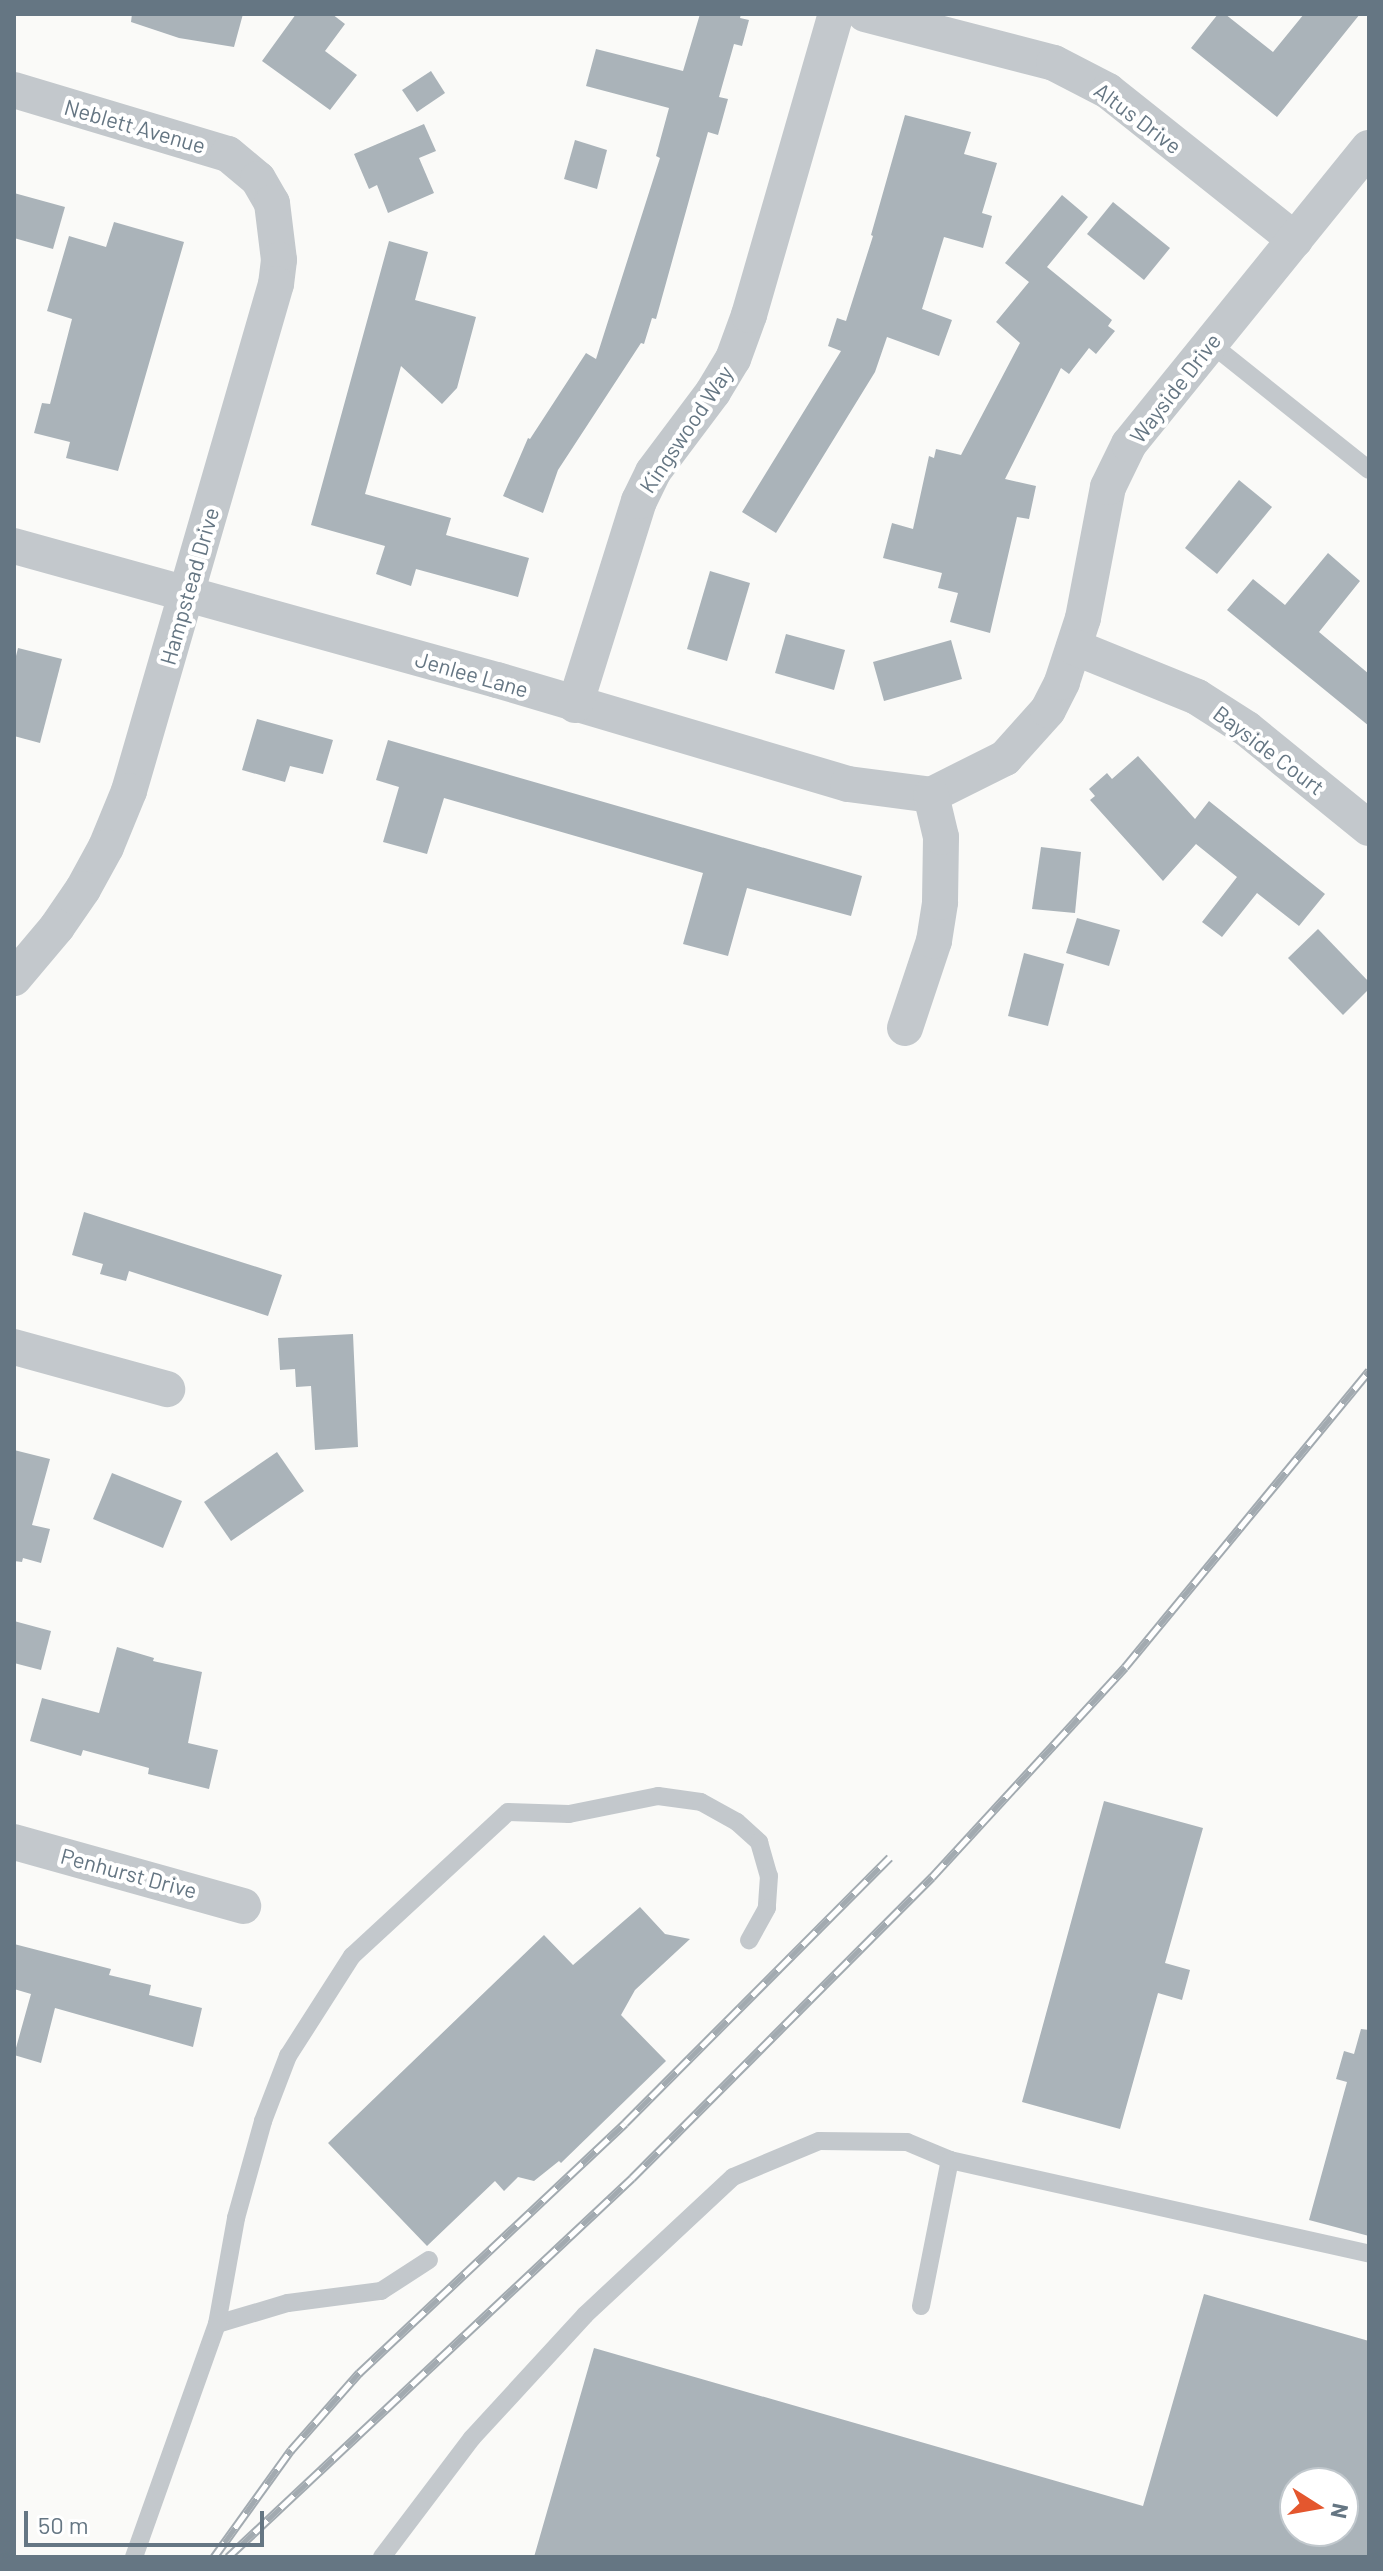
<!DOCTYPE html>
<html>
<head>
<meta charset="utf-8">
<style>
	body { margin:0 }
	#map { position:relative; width:1383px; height:2571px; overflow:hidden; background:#fafaf8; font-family:Barlow,sans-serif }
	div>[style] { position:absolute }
	.building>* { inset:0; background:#aab3b9 }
	.lane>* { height:18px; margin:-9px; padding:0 9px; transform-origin:9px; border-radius:9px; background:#c3c8cc }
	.street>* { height:36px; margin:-18px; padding:0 18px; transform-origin:18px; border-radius:18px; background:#c3c8cc }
	.rail>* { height:9px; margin-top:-4.5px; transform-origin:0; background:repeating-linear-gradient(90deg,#fff 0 18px,#a2aab0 0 36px); box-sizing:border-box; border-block:2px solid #a2aab0 }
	span { translate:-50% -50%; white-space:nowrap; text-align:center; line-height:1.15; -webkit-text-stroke:8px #fff; paint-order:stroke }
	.street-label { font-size:22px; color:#657683 }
	.frame { position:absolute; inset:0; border:16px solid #657683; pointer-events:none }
	.north { position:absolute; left:1279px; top:2467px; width:80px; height:80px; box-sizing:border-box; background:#fff; border:2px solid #c1c8cd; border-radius:50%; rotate:101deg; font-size:22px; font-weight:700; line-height:32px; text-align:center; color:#657683 }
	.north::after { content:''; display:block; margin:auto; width:28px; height:36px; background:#e4572e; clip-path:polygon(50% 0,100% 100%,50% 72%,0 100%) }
	.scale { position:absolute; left:24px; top:2511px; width:240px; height:36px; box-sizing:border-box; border:4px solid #657683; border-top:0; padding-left:10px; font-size:24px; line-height:28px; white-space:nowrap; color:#657683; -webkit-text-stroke:6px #fff; paint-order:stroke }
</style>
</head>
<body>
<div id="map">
	<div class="building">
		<i style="clip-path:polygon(132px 14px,243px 14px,234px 47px,179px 38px,131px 22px)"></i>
		<i style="clip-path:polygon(296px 14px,332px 14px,345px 24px,325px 51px,357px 75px,330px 110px,262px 61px)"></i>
		<i style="clip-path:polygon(700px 14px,741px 14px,740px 18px,749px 20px,742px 46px,734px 44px,719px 97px,728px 99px,718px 135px,708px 132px,656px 319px,652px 318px,644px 344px,641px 343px,558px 470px,543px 513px,503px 496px,528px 438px,530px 439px,586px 353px,596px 359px,660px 158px,656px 156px,669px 108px,586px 86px,596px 49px,683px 71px)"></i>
		<i style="clip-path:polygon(1218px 14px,1225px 14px,1273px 52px,1304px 14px,1360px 14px,1277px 117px,1191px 48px)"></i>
		<i style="clip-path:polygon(431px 71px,445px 93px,417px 112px,402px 90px)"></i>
		<i style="clip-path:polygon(905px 115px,971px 132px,964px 154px,997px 163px,982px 213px,992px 216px,983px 248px,944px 237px,922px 309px,952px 320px,939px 356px,887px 337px,875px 372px,776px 533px,742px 512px,841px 351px,828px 346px,837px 318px,846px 321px,873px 236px,871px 235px)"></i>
		<i style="clip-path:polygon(424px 124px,436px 151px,419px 158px,434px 193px,388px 213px,377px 185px,369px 189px,354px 154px)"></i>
		<i style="clip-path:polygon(575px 140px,607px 150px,597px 189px,564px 179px)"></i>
		<i style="clip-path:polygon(14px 193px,65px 207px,53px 249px,14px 238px)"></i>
		<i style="clip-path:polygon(1062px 195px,1088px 217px,1047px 267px,1112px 320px,1108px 326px,1115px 331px,1096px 354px,1089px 348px,1069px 374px,1061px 368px,1005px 479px,1036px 486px,1029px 519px,1017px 517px,990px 633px,950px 622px,958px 593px,938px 588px,942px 573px,883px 558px,892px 523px,913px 529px,929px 456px,934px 458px,936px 449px,961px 455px,1020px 343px,996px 322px,1029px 282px,1005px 263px)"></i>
		<i style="clip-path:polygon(1113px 202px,1170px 248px,1144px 280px,1087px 234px)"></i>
		<i style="clip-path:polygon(114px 222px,184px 242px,118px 471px,66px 458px,70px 442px,34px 433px,42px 403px,50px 404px,72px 319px,47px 311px,69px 236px,106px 247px)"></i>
		<i style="clip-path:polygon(389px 241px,428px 252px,415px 300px,476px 317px,457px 388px,442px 404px,401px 366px,365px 494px,451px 518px,446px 535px,529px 558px,518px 597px,416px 569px,411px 586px,376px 574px,385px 546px,311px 525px)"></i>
		<i style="clip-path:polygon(1239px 480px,1272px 507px,1217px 574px,1185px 548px)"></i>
		<i style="clip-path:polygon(1328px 553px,1360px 581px,1319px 632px,1369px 674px,1369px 726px,1227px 610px,1253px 579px,1285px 605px)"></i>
		<i style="clip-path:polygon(710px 571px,750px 583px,727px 661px,687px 649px)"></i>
		<i style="clip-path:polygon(786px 634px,845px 650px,834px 690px,775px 673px)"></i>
		<i style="clip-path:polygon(951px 640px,962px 679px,884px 701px,873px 662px)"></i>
		<i style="clip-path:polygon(18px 648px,62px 659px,40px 743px,14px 736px,14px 664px)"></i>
		<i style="clip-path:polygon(257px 719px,333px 740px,323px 774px,290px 766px,285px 782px,242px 770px)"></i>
		<i style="clip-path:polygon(388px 740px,862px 876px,851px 916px,747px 888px,728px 956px,683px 944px,703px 873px,444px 798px,427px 854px,383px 842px,399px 787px,376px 780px)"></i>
		<i style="clip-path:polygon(1138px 756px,1195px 819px,1209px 801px,1325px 894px,1299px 926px,1257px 893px,1222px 937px,1202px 922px,1237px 877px,1196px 844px,1163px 881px,1090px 800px,1095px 796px,1089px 789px,1107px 773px,1112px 779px)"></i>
		<i style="clip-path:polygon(1041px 847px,1081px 852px,1075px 913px,1032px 909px)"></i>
		<i style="clip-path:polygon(1077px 918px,1120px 930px,1109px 966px,1066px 953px)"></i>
		<i style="clip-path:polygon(1318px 929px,1369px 982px,1369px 989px,1343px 1015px,1288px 958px)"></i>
		<i style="clip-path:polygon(1024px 953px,1064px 964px,1048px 1026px,1008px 1016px)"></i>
		<i style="clip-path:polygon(84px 1212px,282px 1275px,268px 1316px,129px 1271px,126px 1281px,100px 1274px,103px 1264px,72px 1255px)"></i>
		<i style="clip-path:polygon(353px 1334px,358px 1447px,315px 1450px,311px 1386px,296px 1387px,295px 1369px,280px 1370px,278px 1338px)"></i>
		<i style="clip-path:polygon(14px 1450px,50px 1459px,32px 1525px,50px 1529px,41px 1563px,23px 1558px,22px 1562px,14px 1561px)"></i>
		<i style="clip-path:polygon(277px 1452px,304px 1491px,231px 1541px,204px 1502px)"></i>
		<i style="clip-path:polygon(112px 1473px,182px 1501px,163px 1548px,93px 1519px)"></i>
		<i style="clip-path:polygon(14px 1621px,51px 1631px,41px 1670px,14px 1663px)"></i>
		<i style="clip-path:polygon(117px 1647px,154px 1658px,153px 1661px,202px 1672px,188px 1743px,218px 1750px,209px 1789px,148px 1774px,149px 1768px,83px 1750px,81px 1756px,30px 1741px,42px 1698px,99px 1713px)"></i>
		<i style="clip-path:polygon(1104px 1801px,1203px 1828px,1165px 1963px,1190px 1970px,1182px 2000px,1158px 1993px,1120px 2129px,1022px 2102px)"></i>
		<i style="clip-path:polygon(640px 1907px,665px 1934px,690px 1939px,635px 1990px,621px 2015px,666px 2061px,561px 2163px,559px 2161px,534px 2181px,518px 2177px,504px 2191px,495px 2181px,427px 2246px,328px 2143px,544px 1935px,573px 1965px)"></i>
		<i style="clip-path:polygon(14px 1944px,111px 1969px,109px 1975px,151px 1985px,149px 1995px,202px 2008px,193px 2047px,55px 2008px,41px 2063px,14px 2055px,31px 1994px,14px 1989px)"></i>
		<i style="clip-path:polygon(1361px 2029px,1369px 2030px,1369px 2236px,1309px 2220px,1347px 2082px,1336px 2079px,1344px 2051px,1354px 2054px)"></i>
		<i style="clip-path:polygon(evenodd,1204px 2294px,1369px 2341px,1369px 2557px,534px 2557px,594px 2348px,1143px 2506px,1204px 2294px,1295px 2483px,1343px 2483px,1343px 2531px,1295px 2531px,1295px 2483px)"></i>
	</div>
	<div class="lane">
		<i style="left:1210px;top:343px;width:203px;rotate:38.6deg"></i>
		<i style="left:921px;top:2306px;width:149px;rotate:-78.8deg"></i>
		<i style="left:217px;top:2324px;width:74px;rotate:-16.5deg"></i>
		<i style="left:288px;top:2303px;width:94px;rotate:-7.4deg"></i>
		<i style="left:381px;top:2291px;width:57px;rotate:-32.9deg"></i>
		<i style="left:134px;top:2557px;width:247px;rotate:-70.4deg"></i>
		<i style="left:217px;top:2324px;width:108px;rotate:-79.8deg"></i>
		<i style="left:236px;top:2218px;width:101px;rotate:-74.4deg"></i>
		<i style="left:263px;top:2121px;width:70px;rotate:-69deg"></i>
		<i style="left:288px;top:2056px;width:119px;rotate:-57.4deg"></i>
		<i style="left:352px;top:1956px;width:212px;rotate:-42.7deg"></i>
		<i style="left:508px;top:1812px;width:61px;rotate:1.9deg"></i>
		<i style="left:569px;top:1814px;width:91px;rotate:-11.4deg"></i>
		<i style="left:658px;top:1796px;width:43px;rotate:7.9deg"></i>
		<i style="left:701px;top:1802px;width:41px;rotate:29.1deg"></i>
		<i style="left:737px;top:1822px;width:30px;rotate:42deg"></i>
		<i style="left:759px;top:1842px;width:35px;rotate:74deg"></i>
		<i style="left:769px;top:1876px;width:32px;rotate:94deg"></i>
		<i style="left:767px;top:1908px;width:37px;rotate:119deg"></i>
		<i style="left:382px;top:2557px;width:149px;rotate:-52.9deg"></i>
		<i style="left:472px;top:2438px;width:167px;rotate:-47.4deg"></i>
		<i style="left:585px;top:2315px;width:202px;rotate:-43deg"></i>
		<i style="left:733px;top:2177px;width:93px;rotate:-22.7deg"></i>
		<i style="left:819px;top:2141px;width:88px;rotate:0.7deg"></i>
		<i style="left:907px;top:2142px;width:47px;rotate:22.7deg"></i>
		<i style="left:950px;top:2160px;width:429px;rotate:12.6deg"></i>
	</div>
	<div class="street">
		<i style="left:865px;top:14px;width:195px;rotate:14.5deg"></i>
		<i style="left:1054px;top:63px;width:61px;rotate:27.4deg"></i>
		<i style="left:1108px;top:91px;width:239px;rotate:38.5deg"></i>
		<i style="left:14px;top:90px;width:223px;rotate:16.7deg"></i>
		<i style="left:228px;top:154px;width:39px;rotate:40deg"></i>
		<i style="left:258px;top:179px;width:28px;rotate:60deg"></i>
		<i style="left:272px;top:203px;width:57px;rotate:83deg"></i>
		<i style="left:279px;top:260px;width:24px;rotate:97deg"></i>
		<i style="left:276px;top:284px;width:528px;rotate:106.17deg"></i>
		<i style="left:129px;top:791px;width:61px;rotate:112.3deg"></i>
		<i style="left:106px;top:847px;width:48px;rotate:118.7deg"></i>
		<i style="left:83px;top:889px;width:46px;rotate:124.4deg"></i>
		<i style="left:57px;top:927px;width:67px;rotate:130.1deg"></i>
		<i style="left:14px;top:546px;width:501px;rotate:15.51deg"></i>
		<i style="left:497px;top:680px;width:366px;rotate:16.5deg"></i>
		<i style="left:848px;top:784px;width:84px;rotate:7.5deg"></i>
		<i style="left:931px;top:795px;width:83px;rotate:-26.6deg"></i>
		<i style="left:1005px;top:758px;width:64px;rotate:-48.1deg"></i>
		<i style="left:1048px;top:710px;width:31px;rotate:-63deg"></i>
		<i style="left:1062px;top:682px;width:67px;rotate:-71.8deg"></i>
		<i style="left:1083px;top:618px;width:133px;rotate:-79.2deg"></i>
		<i style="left:1108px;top:487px;width:48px;rotate:-64deg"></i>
		<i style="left:1129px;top:444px;width:381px;rotate:-51deg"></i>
		<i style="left:1074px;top:647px;width:133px;rotate:22.1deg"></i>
		<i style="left:1197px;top:697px;width:59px;rotate:32.6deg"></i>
		<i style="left:1247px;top:729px;width:157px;rotate:39.1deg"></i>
		<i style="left:575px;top:705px;width:214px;rotate:-72.6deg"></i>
		<i style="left:639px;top:501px;width:32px;rotate:-64deg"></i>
		<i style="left:653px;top:472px;width:100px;rotate:-53.1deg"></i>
		<i style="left:713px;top:392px;width:39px;rotate:-59deg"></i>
		<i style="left:733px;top:359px;width:47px;rotate:-70deg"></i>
		<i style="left:749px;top:315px;width:313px;rotate:-73.9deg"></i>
		<i style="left:905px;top:1028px;width:92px;rotate:-71.6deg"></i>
		<i style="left:934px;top:941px;width:39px;rotate:-81deg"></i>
		<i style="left:940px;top:902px;width:65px;rotate:-89.1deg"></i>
		<i style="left:941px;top:837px;width:43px;rotate:-103.4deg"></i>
		<i style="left:14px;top:1347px;width:159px;rotate:15.4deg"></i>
		<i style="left:14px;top:1842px;width:238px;rotate:15.6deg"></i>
	</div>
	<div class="rail">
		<i style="left:214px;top:2557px;width:132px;rotate:-54.3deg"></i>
		<i style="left:291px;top:2450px;width:103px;rotate:-48.6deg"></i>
		<i style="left:359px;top:2373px;width:365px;rotate:-43.2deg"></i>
		<i style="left:625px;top:2123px;width:375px;rotate:-45.1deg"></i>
		<i style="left:228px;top:2557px;width:554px;rotate:-43.17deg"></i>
		<i style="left:632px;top:2178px;width:425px;rotate:-45.1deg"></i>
		<i style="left:932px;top:1877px;width:285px;rotate:-47.4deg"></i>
		<i style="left:1125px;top:1667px;width:384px;rotate:-50.5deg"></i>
	</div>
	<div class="street-label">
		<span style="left:1138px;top:118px;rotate:37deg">Altus Drive</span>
		<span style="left:135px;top:126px;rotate:16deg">Neblett Avenue</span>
		<span style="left:1175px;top:388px;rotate:-52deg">Wayside Drive</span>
		<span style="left:686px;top:429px;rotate:-56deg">Kingswood Way</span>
		<span style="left:189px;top:586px;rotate:-74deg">Hampstead Drive</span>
		<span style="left:472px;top:674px;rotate:16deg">Jenlee Lane</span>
		<span style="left:1269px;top:750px;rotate:37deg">Bayside Court</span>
		<span style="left:129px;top:1873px;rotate:15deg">Penhurst Drive</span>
	</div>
	<div class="frame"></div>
	<div class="north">N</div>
	<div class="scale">50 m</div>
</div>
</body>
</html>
